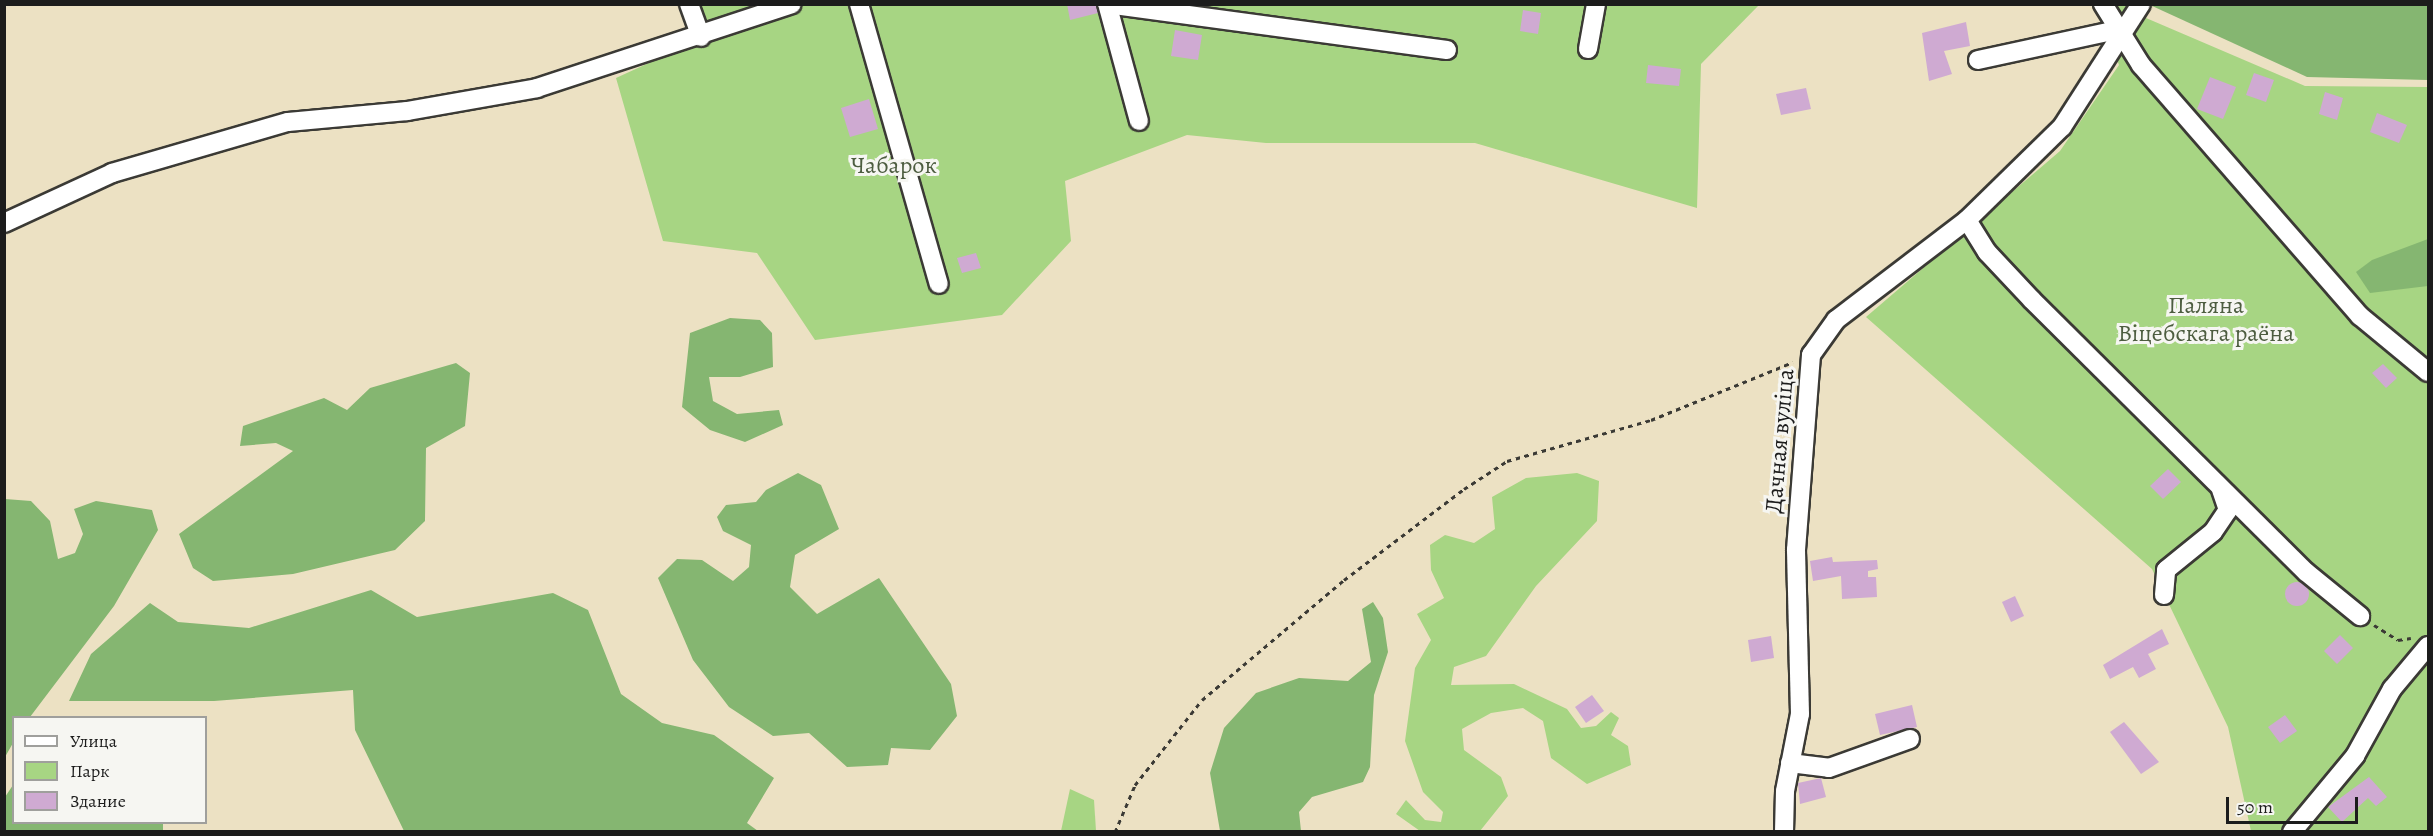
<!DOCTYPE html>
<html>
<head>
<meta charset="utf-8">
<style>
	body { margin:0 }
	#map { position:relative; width:2433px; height:836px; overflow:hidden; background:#ece1c3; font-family:Alegreya,serif }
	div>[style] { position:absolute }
	.green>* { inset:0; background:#a7d583 }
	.forest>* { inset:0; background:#85b671 }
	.building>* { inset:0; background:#cfaad2 }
	.round { border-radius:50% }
	.path>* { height:3px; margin-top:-1.5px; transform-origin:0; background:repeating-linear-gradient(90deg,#3b3a35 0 4.5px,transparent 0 9px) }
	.roads { filter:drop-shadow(2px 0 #3b3a35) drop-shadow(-2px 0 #3b3a35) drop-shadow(0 2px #3b3a35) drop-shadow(0 -2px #3b3a35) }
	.minor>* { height:18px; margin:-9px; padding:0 9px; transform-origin:9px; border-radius:9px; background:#fff }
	span { translate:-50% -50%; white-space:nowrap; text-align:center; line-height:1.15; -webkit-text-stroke:6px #f6f6f2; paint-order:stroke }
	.park-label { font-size:24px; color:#4d5d40 }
	.street-label { font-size:24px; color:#1c1c1c }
	.frame { position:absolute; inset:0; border:6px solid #1c1c1c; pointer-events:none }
	.legend { position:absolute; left:12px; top:716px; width:195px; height:108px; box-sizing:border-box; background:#f6f6f2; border:2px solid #9f9f9c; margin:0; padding:8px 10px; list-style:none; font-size:18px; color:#1c1c1c }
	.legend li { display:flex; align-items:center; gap:12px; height:30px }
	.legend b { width:30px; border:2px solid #9f9f9c }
	.scale { position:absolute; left:2226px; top:797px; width:132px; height:27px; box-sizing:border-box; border:3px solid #1c1c1c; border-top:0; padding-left:8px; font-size:18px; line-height:21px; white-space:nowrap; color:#1c1c1c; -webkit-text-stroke:4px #f6f6f2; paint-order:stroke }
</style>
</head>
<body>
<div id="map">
	<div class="green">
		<i style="clip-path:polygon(700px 5px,1759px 5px,1701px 64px,1697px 208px,1475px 143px,1266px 143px,1187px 135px,1065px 181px,1071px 241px,1002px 315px,815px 340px,757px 253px,663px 241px,616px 78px,710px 35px)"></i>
		<i style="clip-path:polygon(2097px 5px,2150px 5px,2146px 18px,2305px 86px,2428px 87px,2428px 831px,2251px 831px,2228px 727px,2152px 569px,1866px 317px,2060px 151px,2119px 65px)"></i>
		<i style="clip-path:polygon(1577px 473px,1599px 481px,1597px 521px,1536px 586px,1486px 656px,1454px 667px,1451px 685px,1514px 684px,1567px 709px,1581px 728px,1596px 726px,1611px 712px,1619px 718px,1611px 735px,1628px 746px,1631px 765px,1587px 784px,1551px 758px,1543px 721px,1523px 708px,1491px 713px,1462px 729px,1464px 750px,1501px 777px,1508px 796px,1480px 831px,1420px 831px,1396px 814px,1406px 800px,1425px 820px,1441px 822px,1443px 812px,1423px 792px,1405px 741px,1415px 668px,1431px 640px,1417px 614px,1444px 598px,1431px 570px,1430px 545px,1445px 535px,1474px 543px,1495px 529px,1492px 497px,1526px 478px)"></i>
		<i style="clip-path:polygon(1070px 789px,1094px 800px,1096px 831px,1061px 831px)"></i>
	</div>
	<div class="forest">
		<i style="clip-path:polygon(2150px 5px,2428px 5px,2428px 80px,2307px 77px)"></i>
		<i style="clip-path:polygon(2428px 239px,2428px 286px,2370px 293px,2356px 272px,2372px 260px)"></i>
		<i style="clip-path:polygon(730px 318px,760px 320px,772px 333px,773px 367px,740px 377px,709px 377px,713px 401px,737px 414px,779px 410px,783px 425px,745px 442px,710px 430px,682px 407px,690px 333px)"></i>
		<i style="clip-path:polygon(456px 363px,470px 373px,465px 426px,426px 448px,425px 521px,395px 550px,293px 574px,213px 581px,193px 568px,179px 534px,293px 451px,276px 443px,240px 446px,243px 426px,324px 398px,347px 410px,370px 388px)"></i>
		<i style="clip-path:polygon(798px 473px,821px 485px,839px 529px,795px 555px,790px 587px,817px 614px,879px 578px,951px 684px,957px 716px,930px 750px,891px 748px,888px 765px,847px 767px,809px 733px,773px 736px,729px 707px,693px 660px,658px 578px,677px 559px,702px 560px,733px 581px,749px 567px,751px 545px,723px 531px,717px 517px,726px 505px,756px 502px,766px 490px)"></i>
		<i style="clip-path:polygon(5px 499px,31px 501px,50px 521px,58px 559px,75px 553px,83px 534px,74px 509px,96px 501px,152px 510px,158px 530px,114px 606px,30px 717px,14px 718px,13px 743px,5px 757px)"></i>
		<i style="clip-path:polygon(371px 590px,417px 617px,553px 593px,588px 610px,621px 694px,662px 723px,714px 735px,774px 778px,747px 823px,758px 831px,404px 831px,355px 730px,353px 690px,214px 701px,69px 701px,91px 654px,150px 603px,178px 622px,249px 628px)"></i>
		<i style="clip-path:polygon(1373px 602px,1383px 618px,1388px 652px,1374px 695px,1370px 767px,1363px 782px,1312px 797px,1299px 812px,1301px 831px,1220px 831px,1210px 773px,1224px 728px,1256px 693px,1299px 678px,1348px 681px,1371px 662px,1362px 609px)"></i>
		<i style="clip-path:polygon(13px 785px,14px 822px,163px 823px,163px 831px,5px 831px,5px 797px)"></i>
	</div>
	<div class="building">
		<i style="clip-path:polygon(1067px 4px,1096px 4px,1098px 13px,1070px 20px)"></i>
		<i style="clip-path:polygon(1523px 10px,1541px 13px,1538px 34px,1520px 31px)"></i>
		<i style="clip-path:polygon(1966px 22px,1970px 46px,1944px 51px,1952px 74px,1929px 81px,1922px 33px)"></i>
		<i style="clip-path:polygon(1175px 30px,1202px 35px,1198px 60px,1171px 56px)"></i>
		<i style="clip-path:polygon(1648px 65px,1681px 69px,1679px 86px,1646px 83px)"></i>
		<i style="clip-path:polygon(2254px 73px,2274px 80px,2266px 102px,2246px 95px)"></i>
		<i style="clip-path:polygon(2210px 77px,2236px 87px,2223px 119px,2197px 109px)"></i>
		<i style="clip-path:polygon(1806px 88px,1811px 109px,1781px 115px,1776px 94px)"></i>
		<i style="clip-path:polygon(2325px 92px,2343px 98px,2337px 120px,2319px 114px)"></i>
		<i style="clip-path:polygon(869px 99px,878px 129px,850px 137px,841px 108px)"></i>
		<i style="clip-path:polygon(2377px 113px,2407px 125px,2399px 143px,2370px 132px)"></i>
		<i style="clip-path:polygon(976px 253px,981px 268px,962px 273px,957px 258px)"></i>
		<i style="clip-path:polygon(2383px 364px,2397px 378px,2386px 388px,2372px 373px)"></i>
		<i style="clip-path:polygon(2168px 469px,2181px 482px,2163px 499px,2150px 486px)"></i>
		<i style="clip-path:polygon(1832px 557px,1833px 562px,1877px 560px,1878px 569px,1868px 571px,1868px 577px,1876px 577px,1877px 597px,1842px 599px,1841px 576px,1813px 581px,1810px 561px)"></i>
		<i class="round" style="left:2285px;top:582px;width:24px;height:24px"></i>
		<i style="clip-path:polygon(2015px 596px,2024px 616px,2011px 622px,2002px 602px)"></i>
		<i style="clip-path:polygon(2162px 629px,2169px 644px,2148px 654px,2156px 669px,2139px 678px,2133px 667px,2110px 679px,2103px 665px)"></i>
		<i style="clip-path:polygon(2340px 635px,2353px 648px,2337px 664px,2324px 651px)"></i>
		<i style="clip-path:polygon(1771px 636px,1774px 658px,1751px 662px,1748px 640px)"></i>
		<i style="clip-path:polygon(1592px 695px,1604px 711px,1586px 723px,1575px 707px)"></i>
		<i style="clip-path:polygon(1912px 705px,1917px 727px,1880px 735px,1875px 714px)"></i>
		<i style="clip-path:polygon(2285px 715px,2297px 731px,2280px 743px,2268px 727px)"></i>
		<i style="clip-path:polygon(2124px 722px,2159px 762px,2141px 774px,2110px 732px)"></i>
		<i style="clip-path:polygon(2369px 777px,2387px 797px,2376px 806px,2368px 798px,2342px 822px,2328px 807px)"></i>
		<i style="clip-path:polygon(1821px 778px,1826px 797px,1800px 804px,1798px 783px)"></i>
	</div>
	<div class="path">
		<i style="left:2374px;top:625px;width:28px;rotate:32deg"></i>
		<i style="left:2398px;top:640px;width:13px;rotate:-9deg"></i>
		<i style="left:1115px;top:832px;width:51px;rotate:-66.9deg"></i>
		<i style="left:1135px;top:785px;width:108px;rotate:-51.8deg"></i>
		<i style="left:1202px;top:700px;width:186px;rotate:-40.2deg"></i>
		<i style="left:1344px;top:580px;width:151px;rotate:-37.2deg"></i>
		<i style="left:1464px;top:489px;width:51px;rotate:-33.1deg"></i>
		<i style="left:1507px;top:461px;width:150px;rotate:-15.9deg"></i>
		<i style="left:1651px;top:420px;width:153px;rotate:-22.2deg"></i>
	</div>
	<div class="roads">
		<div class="minor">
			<i style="left:689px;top:4px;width:35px;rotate:70deg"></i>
			<i style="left:859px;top:4px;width:291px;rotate:74.1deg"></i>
			<i style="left:1107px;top:4px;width:343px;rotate:7.7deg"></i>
			<i style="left:2103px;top:4px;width:72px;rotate:58.1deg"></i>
			<i style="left:2141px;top:65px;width:333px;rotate:48.9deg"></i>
			<i style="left:2360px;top:316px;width:88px;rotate:39.5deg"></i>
			<i style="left:1108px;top:7px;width:118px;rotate:74.8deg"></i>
			<i style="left:1588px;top:49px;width:46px;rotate:-79.9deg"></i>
			<i style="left:1978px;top:60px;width:142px;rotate:-12.2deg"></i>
			<i style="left:1967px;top:220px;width:38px;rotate:58deg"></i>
			<i style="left:1987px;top:252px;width:66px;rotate:46.8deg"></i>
			<i style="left:2032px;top:300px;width:386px;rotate:44.8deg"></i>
			<i style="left:2306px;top:572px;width:70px;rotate:39.2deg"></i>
			<i style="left:4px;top:223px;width:119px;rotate:-24.8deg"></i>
			<i style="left:112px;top:173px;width:183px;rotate:-16.2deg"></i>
			<i style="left:288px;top:122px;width:120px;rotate:-5.3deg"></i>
			<i style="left:407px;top:111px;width:132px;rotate:-10deg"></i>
			<i style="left:537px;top:88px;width:268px;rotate:-18.2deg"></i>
			<i style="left:2164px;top:595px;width:25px;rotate:-85deg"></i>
			<i style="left:2166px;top:570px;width:60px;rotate:-39deg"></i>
			<i style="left:2213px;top:532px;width:27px;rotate:-56deg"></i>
			<i style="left:2228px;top:510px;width:21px;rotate:-109deg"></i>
			<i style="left:1790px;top:763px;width:39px;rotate:7deg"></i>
			<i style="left:1829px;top:768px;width:86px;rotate:-19.7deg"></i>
			<i style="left:1784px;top:832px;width:41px;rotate:-88.6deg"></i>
			<i style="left:1785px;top:791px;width:78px;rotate:-79deg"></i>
			<i style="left:1800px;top:714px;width:164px;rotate:-91.4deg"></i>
			<i style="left:1796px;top:550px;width:196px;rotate:-85.6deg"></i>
			<i style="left:1811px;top:355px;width:43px;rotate:-54.5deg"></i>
			<i style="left:1836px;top:320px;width:165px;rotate:-37.4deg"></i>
			<i style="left:1967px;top:220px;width:133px;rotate:-44.4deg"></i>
			<i style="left:2062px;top:127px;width:146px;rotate:-57.3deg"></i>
			<i style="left:2292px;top:832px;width:99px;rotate:-50.3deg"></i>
			<i style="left:2355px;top:756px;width:77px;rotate:-61.1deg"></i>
			<i style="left:2392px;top:689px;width:56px;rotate:-50.1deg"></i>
		</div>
	</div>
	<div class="park-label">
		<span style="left:894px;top:166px">Чабарок</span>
		<span style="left:2206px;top:320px">Паляна<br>Віцебскага раёна</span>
	</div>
	<div class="street-label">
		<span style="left:1780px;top:441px;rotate:-85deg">Дачная вуліца</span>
	</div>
	<div class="frame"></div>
	<ul class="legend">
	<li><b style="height:8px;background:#fff"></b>Улица</li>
	<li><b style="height:16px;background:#a7d583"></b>Парк</li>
	<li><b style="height:16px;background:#cfaad2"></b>Здание</li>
	</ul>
	<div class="scale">50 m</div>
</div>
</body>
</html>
